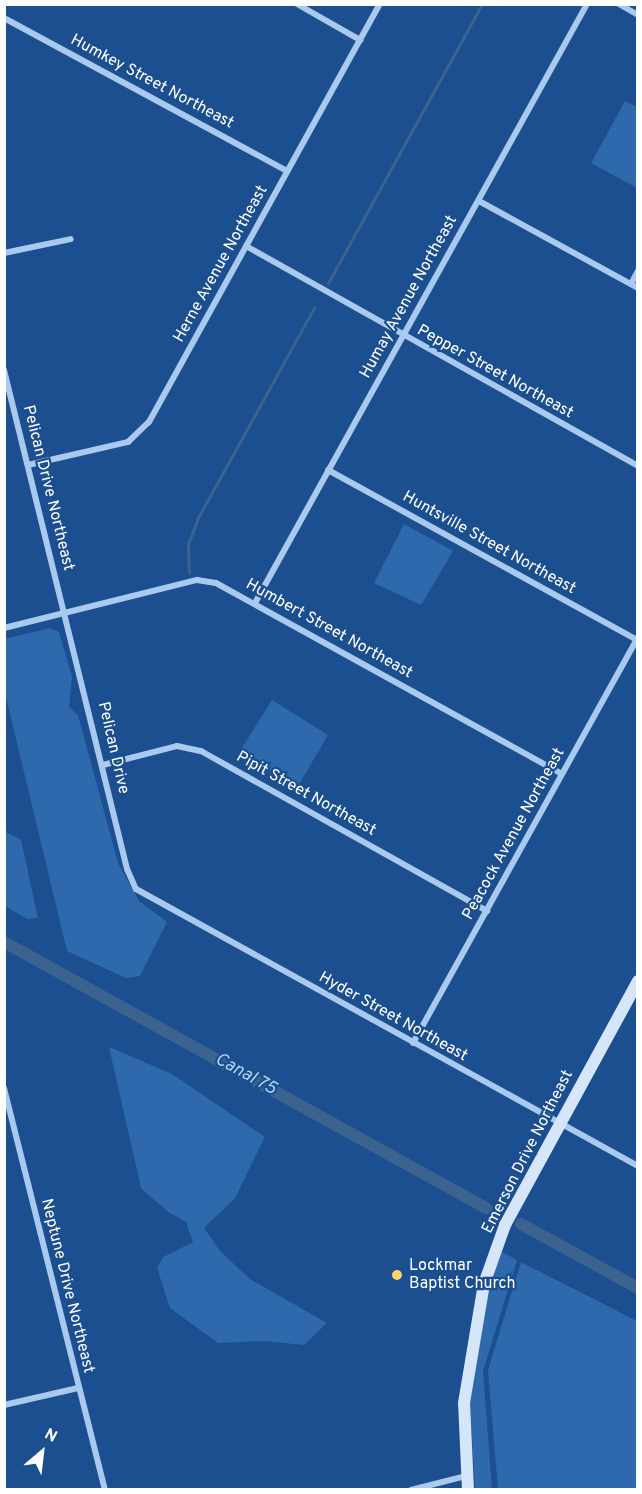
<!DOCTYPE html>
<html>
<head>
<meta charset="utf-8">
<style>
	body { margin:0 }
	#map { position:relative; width:642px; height:1494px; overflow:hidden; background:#1b4f8f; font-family:Overpass,sans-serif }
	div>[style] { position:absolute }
	.green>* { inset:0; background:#2e69ad }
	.stream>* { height:3px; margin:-1.5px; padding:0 1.5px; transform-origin:1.5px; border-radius:1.5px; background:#3c6290 }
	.canal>* { height:12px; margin:-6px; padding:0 6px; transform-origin:6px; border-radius:6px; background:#3c6290 }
	.street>* { height:6px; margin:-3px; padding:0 3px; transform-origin:3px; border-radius:3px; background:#a9c9ee }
	.secondary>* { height:12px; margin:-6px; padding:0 6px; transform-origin:6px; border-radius:6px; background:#d6e6fa }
	.dots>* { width:16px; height:16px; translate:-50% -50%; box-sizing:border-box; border:3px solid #1b4f8f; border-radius:50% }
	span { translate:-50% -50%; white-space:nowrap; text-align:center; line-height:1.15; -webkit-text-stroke:4.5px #1b4f8f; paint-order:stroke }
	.street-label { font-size:16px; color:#fff }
	.poi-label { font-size:16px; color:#fff }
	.left { translate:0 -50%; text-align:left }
	.water-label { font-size:18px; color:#b5d3f5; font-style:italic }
	.frame { position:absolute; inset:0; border:6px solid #fff; pointer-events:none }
	.north { position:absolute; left:12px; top:1422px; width:60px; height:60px; -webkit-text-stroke:4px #1b4f8f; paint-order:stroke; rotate:28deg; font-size:16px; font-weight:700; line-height:24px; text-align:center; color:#fff }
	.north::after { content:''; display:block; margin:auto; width:21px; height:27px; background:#fff; clip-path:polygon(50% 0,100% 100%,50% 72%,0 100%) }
</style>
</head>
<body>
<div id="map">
	<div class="green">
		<i style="clip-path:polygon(625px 101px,637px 107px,637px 188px,591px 163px)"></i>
		<i style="clip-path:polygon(404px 524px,453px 551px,421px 605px,374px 583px)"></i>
		<i style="clip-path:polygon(50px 628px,59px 632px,72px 677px,69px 707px,78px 715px,118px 863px,139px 901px,167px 922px,140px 976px,126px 978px,67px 951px,4px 689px,5px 639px)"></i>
		<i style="clip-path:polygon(272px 700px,328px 735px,298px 786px,238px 754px)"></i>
		<i style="clip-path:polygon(4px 826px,7px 833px,21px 840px,38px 918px,27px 919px,5px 906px)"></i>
		<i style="clip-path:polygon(109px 1047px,172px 1074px,265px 1137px,235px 1198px,204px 1228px,220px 1251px,250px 1279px,327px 1323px,304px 1345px,264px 1341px,218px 1343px,170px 1308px,157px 1268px,163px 1257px,193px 1242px,186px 1222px,168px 1212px,141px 1188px)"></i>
		<i style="clip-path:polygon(502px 1252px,517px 1260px,483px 1371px,492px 1489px,475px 1490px,470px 1403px,489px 1286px)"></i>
		<i style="clip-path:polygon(521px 1262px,637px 1321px,637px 1489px,498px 1489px,488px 1370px)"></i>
	</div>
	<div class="stream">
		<i style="left:328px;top:283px;width:319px;rotate:-61.1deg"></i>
		<i style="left:189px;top:573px;width:29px;rotate:-92deg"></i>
		<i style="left:188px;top:544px;width:30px;rotate:-69deg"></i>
		<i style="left:199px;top:516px;width:238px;rotate:-61.1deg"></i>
	</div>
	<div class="canal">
		<i style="left:4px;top:942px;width:551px;rotate:28.89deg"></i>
		<i style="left:521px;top:1224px;width:133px;rotate:28.7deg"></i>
	</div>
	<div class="street">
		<i style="left:297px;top:4px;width:73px;rotate:29.7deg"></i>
		<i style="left:619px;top:4px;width:22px;rotate:30deg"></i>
		<i style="left:4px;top:18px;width:322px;rotate:28.4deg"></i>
		<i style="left:479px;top:201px;width:181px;rotate:28.7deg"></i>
		<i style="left:246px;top:246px;width:450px;rotate:29.3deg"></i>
		<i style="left:4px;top:253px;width:68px;rotate:-11.8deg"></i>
		<i style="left:631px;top:284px;width:15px;rotate:-62deg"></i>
		<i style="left:4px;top:370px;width:514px;rotate:76.15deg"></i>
		<i style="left:127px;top:869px;width:22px;rotate:66deg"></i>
		<i style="left:136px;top:889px;width:573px;rotate:28.89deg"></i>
		<i style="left:28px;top:465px;width:103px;rotate:-13deg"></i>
		<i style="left:128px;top:442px;width:29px;rotate:-44deg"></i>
		<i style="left:149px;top:422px;width:478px;rotate:-61.1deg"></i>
		<i style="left:328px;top:470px;width:351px;rotate:28.8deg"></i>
		<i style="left:255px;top:603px;width:685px;rotate:-61deg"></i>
		<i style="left:4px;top:628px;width:199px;rotate:-14deg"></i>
		<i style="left:197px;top:580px;width:19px;rotate:9deg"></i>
		<i style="left:216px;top:583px;width:395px;rotate:28.9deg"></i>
		<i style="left:103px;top:765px;width:76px;rotate:-14.4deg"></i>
		<i style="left:177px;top:746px;width:25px;rotate:12deg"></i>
		<i style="left:201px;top:751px;width:328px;rotate:29.2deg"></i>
		<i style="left:413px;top:1043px;width:464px;rotate:-61deg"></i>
		<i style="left:4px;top:1088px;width:414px;rotate:75.9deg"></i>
		<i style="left:4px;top:1405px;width:76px;rotate:-12.9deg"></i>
		<i style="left:411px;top:1490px;width:57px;rotate:-14.3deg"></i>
	</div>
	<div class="secondary">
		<i style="left:468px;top:1490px;width:87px;rotate:-92.6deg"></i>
		<i style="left:464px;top:1403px;width:121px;rotate:-80.5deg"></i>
		<i style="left:484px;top:1284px;width:63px;rotate:-70.4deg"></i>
		<i style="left:505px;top:1225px;width:278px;rotate:-61.4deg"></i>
	</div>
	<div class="dots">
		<i style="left:397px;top:1275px;background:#ffd166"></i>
	</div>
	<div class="street-label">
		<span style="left:152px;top:82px;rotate:28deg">Humkey Street Northeast</span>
		<span style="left:221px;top:264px;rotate:-61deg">Herne Avenue Northeast</span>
		<span style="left:409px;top:297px;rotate:-61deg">Humay Avenue Northeast</span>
		<span style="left:495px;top:372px;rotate:29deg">Pepper Street Northeast</span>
		<span style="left:48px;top:488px;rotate:76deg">Pelican Drive Northeast</span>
		<span style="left:489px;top:543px;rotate:29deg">Huntsville Street Northeast</span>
		<span style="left:329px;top:629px;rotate:29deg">Humbert Street Northeast</span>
		<span style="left:113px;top:748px;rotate:77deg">Pelican Drive</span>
		<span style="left:306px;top:794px;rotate:29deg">Pipit Street Northeast</span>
		<span style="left:514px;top:834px;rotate:-61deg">Peacock Avenue Northeast</span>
		<span style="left:393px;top:1017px;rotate:29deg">Hyder Street Northeast</span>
		<span style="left:528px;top:1152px;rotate:-63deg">Emerson Drive Northeast</span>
		<span style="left:67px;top:1286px;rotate:76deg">Neptune Drive Northeast</span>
	</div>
	<div class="poi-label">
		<span class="left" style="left:409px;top:1275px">Lockmar<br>Baptist Church</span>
	</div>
	<div class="water-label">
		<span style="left:245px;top:1075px;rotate:29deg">Canal 75</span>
	</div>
	<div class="frame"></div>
	<div class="north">N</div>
</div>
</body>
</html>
